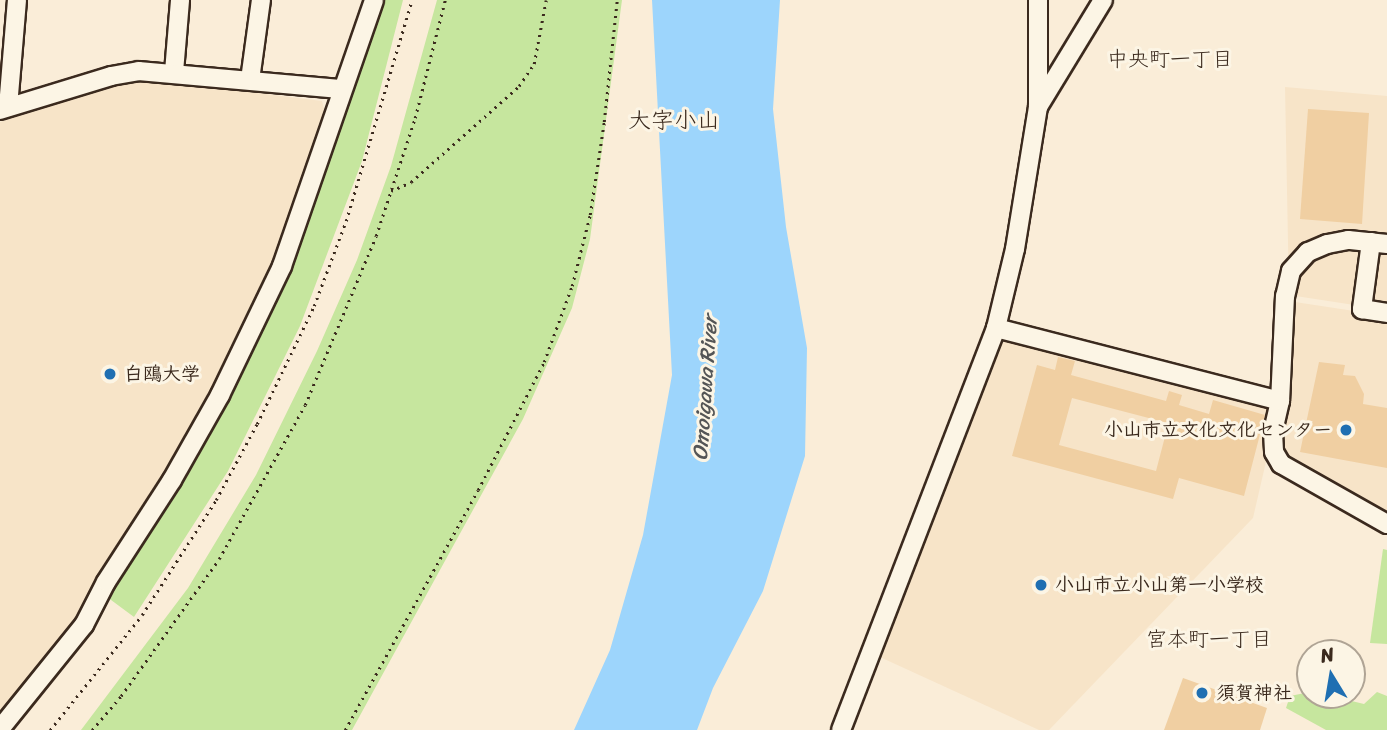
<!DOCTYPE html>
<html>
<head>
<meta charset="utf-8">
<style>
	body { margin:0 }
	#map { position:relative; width:1387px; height:730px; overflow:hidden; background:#faedd8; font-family:Sriracha,"Klee One",sans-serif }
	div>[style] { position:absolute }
	.built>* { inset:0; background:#f7e4c8 }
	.green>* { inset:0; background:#c6e69e }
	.water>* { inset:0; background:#9dd5fc }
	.building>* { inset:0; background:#f0cfa2 }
	.path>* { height:2.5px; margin-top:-1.25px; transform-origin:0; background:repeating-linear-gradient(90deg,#3b2a1e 0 2px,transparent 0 7px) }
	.roads { filter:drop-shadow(2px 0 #3b2a1e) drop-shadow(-2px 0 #3b2a1e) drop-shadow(0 2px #3b2a1e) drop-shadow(0 -2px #3b2a1e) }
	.minor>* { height:18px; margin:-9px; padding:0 9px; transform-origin:9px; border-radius:9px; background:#fcf5e5 }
	.dots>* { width:19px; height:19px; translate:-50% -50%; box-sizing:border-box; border:4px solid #fcf5e5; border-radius:50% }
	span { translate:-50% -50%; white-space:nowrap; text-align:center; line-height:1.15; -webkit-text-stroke:6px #fcf5e5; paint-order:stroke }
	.poi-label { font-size:19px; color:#3b2a1e; font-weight:700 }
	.left { translate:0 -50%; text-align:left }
	.right { translate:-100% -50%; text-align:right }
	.neighbourhood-label { font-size:21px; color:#3b2a1e }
	.water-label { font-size:21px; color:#545556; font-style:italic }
	.quarter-label { font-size:23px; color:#3b2a1e }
	.north { position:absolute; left:1296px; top:639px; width:70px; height:70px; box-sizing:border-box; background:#fcf5e5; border:2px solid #afa495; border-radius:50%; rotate:349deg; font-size:19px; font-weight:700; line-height:28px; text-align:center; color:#3b2a1e }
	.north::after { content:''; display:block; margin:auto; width:24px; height:32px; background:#1f6fb2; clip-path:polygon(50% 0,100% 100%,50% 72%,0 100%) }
</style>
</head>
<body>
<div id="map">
	<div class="built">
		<i style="clip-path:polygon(138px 82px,171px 82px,322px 101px,325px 112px,290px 220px,252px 314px,188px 435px,98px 581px,66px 640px,0 718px,0 122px,112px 86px)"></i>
		<i style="clip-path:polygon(1285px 87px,1387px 96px,1387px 310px,1289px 295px)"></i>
		<i style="clip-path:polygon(1295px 302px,1387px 316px,1387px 514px,1363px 507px,1285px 454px,1281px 429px)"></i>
		<i style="clip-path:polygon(985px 336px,1280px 401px,1253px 518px,1049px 730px,1039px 730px,869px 652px)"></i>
	</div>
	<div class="green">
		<i style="clip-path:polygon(379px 0,403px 0,362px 161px,300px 326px,228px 471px,134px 617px,107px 597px,194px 463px,267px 321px,294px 255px)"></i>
		<i style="clip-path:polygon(437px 0,622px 0,590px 239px,572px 308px,523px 419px,352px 730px,81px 730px,188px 588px,256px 475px,317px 351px,357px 260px,391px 166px)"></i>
		<i style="clip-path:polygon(1383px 549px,1387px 550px,1387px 644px,1370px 643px)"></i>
		<i style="clip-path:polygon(1310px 692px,1310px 695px,1327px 695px,1364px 704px,1377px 692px,1387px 696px,1387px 730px,1326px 730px,1286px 708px,1290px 696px)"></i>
	</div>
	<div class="water">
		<i style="clip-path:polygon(652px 0,780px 0,773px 109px,786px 227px,807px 348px,805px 456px,763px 591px,713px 688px,697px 730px,574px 730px,610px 650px,643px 535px,672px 375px)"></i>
	</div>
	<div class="building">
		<i style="clip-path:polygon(1308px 109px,1369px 113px,1362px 224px,1300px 219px)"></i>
		<i style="clip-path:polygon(evenodd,1058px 357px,1075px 361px,1071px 375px,1166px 401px,1169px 391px,1182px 395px,1179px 405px,1209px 414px,1213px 400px,1265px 415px,1244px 496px,1179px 478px,1173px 499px,1012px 456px,1037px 365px,1055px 370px,1058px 357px,1072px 398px,1164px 422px,1162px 428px,1167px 429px,1156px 471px,1059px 445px,1072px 398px)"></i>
		<i style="clip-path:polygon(1319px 362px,1345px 365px,1343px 375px,1355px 376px,1364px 394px,1363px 404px,1387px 408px,1387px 468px,1300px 452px)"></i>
		<i style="clip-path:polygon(1183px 678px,1267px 708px,1260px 730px,1164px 730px)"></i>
	</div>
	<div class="path">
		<i style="left:391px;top:191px;width:22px;rotate:-24deg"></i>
		<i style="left:411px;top:182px;width:144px;rotate:-41.6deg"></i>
		<i style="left:519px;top:86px;width:27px;rotate:-56deg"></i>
		<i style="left:534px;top:64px;width:65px;rotate:-79.4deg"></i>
		<i style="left:50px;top:730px;width:147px;rotate:-51.3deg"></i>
		<i style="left:142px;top:615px;width:137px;rotate:-57.2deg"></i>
		<i style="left:216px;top:500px;width:86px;rotate:-61.7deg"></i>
		<i style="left:257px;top:424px;width:131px;rotate:-64.2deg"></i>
		<i style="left:314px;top:306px;width:91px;rotate:-69.4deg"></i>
		<i style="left:346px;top:221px;width:231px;rotate:-73.4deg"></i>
		<i style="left:92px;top:730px;width:45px;rotate:-49.5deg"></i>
		<i style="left:121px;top:696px;width:168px;rotate:-54.4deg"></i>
		<i style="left:219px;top:559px;width:176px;rotate:-60.8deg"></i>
		<i style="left:305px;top:405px;width:183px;rotate:-67.2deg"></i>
		<i style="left:376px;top:236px;width:124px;rotate:-71.7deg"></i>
		<i style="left:415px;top:118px;width:122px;rotate:-75.7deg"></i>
		<i style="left:345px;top:730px;width:274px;rotate:-61deg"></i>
		<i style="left:478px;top:490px;width:144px;rotate:-62.7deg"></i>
		<i style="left:544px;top:362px;width:81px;rotate:-69.8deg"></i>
		<i style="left:572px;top:286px;width:73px;rotate:-75.8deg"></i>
		<i style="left:590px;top:215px;width:94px;rotate:-81.4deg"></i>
		<i style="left:604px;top:122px;width:123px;rotate:-83.9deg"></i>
	</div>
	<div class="roads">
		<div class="minor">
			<i style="left:174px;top:72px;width:72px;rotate:-85.2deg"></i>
			<i style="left:250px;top:80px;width:81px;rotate:-82.2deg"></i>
			<i style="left:8px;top:107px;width:107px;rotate:-85.2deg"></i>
			<i style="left:1038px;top:107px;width:125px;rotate:-58.7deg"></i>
			<i style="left:0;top:110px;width:116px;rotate:-17deg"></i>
			<i style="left:111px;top:76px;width:28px;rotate:-10deg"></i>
			<i style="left:139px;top:71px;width:204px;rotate:5.1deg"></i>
			<i style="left:1371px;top:242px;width:68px;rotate:97.7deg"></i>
			<i style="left:1362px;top:309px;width:25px;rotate:9deg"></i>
			<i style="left:1387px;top:244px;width:39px;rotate:-174deg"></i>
			<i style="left:1348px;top:240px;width:21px;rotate:169deg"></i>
			<i style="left:1327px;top:244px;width:21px;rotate:157deg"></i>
			<i style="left:1308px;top:252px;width:25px;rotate:132deg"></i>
			<i style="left:1291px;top:271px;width:26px;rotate:103deg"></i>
			<i style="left:1285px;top:296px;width:105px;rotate:92.7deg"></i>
			<i style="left:1280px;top:401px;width:32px;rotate:103deg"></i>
			<i style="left:1273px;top:432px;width:20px;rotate:87deg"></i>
			<i style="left:1274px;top:452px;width:14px;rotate:60deg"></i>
			<i style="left:1281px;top:464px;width:122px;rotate:29.5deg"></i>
			<i style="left:996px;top:328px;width:293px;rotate:14.4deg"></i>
			<i style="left:0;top:729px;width:134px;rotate:-51.1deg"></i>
			<i style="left:84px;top:625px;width:48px;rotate:-62.9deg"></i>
			<i style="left:106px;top:582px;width:121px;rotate:-57.1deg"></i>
			<i style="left:172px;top:480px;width:98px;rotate:-60.5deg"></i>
			<i style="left:220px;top:395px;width:143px;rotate:-64.3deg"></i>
			<i style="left:282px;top:266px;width:281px;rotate:-70.9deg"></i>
			<i style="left:841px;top:730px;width:431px;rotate:-68.9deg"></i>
			<i style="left:996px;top:328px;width:81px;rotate:-76.5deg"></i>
			<i style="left:1015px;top:249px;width:144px;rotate:-80.8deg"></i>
			<i style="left:1038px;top:107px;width:107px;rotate:-90deg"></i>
		</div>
	</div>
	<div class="dots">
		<i style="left:110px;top:374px;background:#1f6fb2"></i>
		<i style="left:1346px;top:430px;background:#1f6fb2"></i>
		<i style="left:1041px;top:585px;background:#1f6fb2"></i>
		<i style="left:1202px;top:693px;background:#1f6fb2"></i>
	</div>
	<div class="poi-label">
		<span class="left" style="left:124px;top:374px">白鴎大学</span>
		<span class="right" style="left:1332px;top:430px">小山市立文化文化センター</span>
		<span class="left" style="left:1055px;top:585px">小山市立小山第一小学校</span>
		<span class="left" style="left:1216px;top:693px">須賀神社</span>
	</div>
	<div class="neighbourhood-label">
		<span style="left:1170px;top:59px">中央町一丁目</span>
		<span style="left:1209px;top:639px">宮本町一丁目</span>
	</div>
	<div class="water-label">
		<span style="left:705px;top:388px;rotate:-86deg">Omoigawa River</span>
	</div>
	<div class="quarter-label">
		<span style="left:674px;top:121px">大字小山</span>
	</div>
	<div class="north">N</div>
</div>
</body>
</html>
